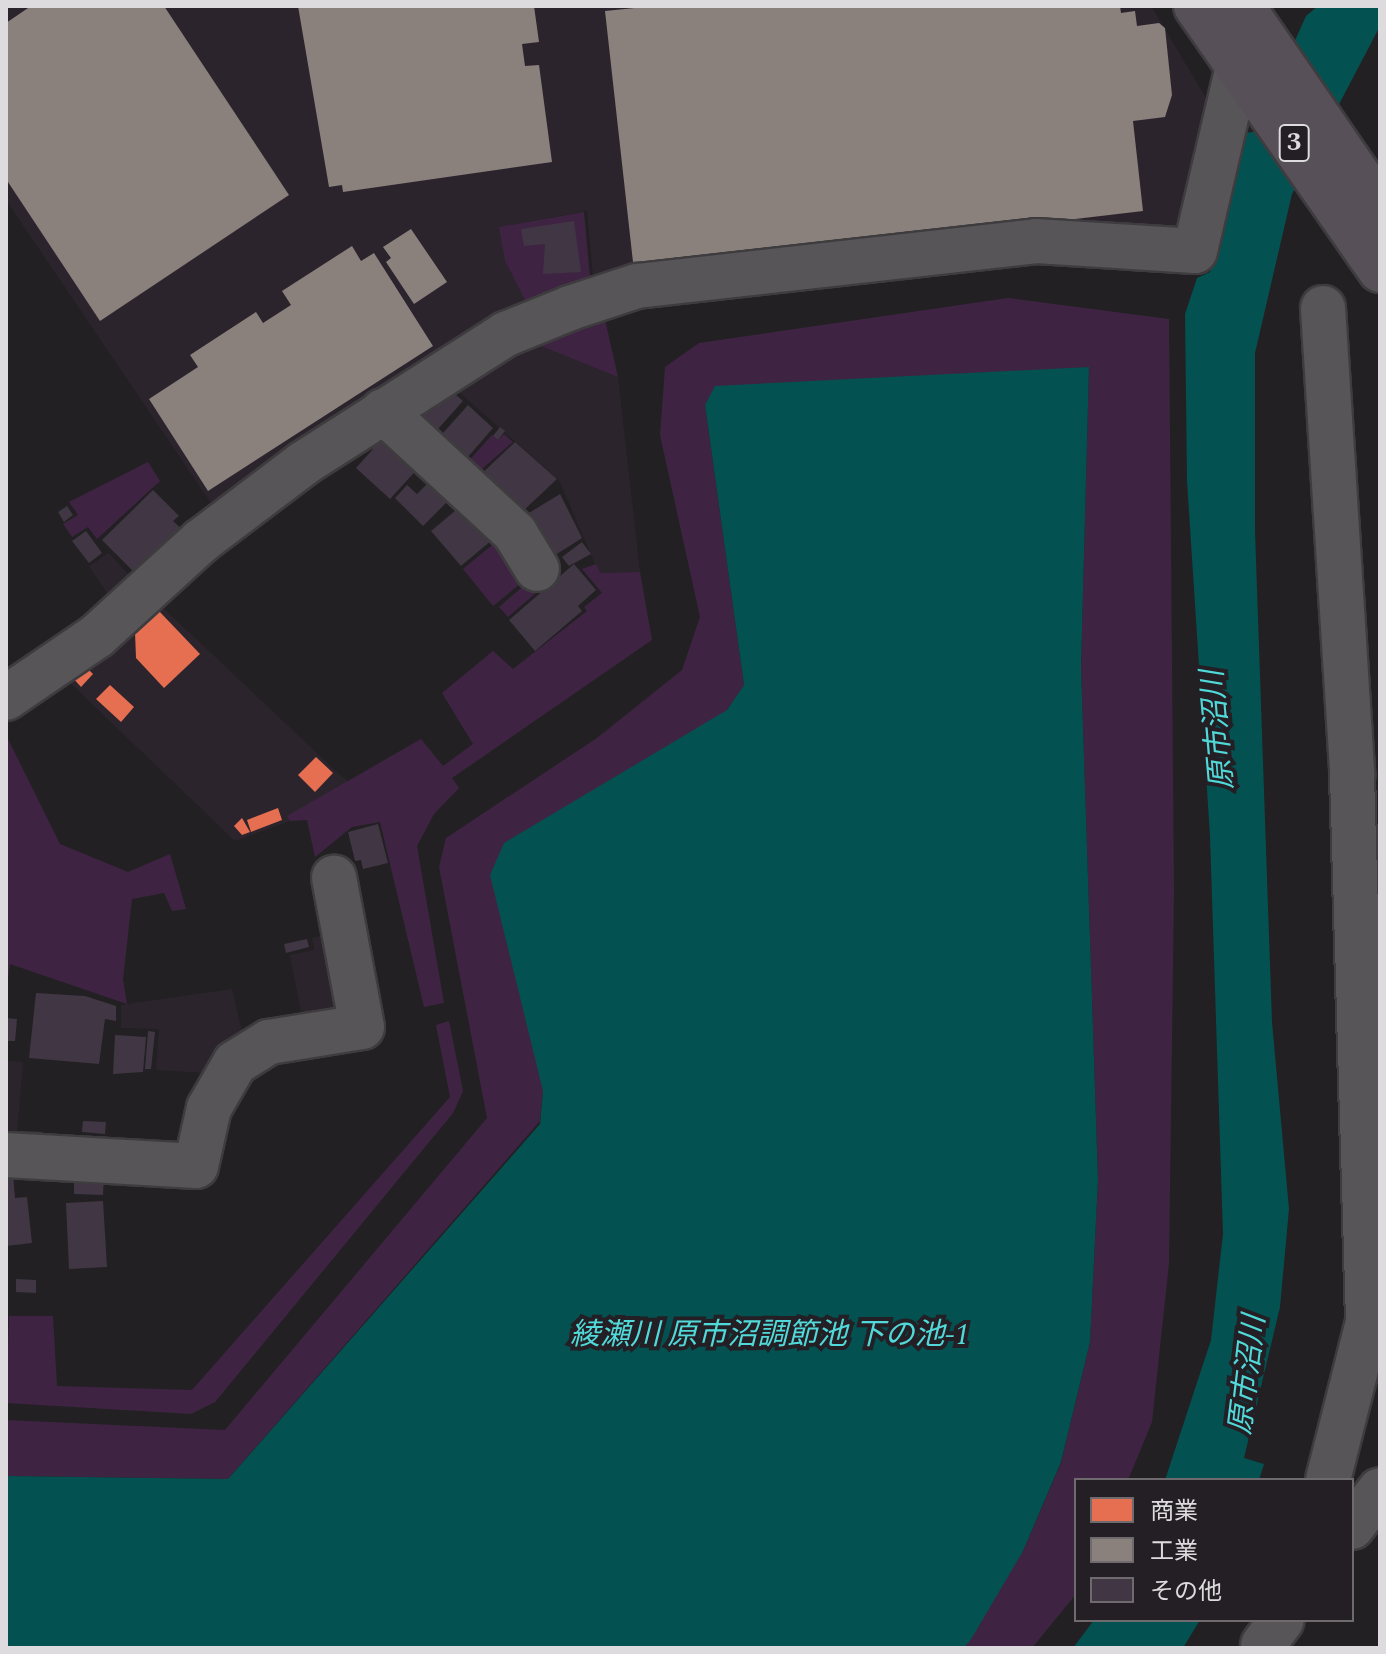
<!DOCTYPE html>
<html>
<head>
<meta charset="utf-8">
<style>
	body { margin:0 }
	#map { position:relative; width:1386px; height:1654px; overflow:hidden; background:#222023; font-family:Spectral,"Noto Sans JP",serif }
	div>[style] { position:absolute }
	.built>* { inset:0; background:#2c242d }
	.green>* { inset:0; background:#3e2442 }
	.water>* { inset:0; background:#045151 }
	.shops>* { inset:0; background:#e76f51 }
	.industry>* { inset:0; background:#8a817c }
	.building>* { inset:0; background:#413643 }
	.roads { filter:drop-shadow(2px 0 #3e3c3e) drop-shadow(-2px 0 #3e3c3e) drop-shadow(0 2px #3e3c3e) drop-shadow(0 -2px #3e3c3e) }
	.minor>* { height:44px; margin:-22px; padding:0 22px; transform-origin:22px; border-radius:22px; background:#575558 }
	.major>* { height:44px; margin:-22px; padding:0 22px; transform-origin:22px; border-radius:22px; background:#575059 }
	span { translate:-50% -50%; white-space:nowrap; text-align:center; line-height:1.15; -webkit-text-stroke:8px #231f24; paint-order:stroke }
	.shield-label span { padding:2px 6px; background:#231f24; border:2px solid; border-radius:6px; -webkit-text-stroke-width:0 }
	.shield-label { font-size:26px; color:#dedbde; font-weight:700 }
	.water-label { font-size:30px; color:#50d9d8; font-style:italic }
	.frame { position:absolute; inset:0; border:8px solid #dedbde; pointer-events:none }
	.legend { position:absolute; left:1074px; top:1478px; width:280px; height:144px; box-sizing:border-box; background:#231f24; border:2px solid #6e6a6e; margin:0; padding:10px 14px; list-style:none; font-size:24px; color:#dedbde }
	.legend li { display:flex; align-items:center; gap:16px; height:40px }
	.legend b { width:40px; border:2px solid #6e6a6e }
</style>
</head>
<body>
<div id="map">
	<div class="built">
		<i style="clip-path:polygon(6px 6px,1151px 6px,1212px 108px,1187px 220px,1159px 238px,594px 287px,587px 211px,500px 227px,505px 261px,528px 306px,221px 506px,211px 503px,6px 200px)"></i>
		<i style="clip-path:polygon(526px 340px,618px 377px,640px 572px,599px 573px,559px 480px,452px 386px)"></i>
		<i style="clip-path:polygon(109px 553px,137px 584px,115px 605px,89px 566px)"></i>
		<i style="clip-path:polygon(157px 602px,338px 773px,350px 783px,288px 816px,290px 821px,235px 841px,68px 681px)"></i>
		<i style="clip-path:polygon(330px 934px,342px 997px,330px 1018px,303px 1023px,290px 955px,314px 950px,312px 938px)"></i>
		<i style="clip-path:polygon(232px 989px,244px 1041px,209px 1073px,156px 1070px,159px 1029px,121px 1028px,121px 1005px)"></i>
		<i style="clip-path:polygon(6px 1061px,23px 1062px,16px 1144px,6px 1143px)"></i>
	</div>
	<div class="green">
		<i style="clip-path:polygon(584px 212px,591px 288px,528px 306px,505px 261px,499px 227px)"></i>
		<i style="clip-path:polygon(1008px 298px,1169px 319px,1174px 890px,1169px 1263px,1152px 1422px,1128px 1480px,1076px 1480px,1076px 1594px,1032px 1648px,963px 1648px,1023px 1551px,1061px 1463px,1090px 1342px,1098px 1180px,1081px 667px,1089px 367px,705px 405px,744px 685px,727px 710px,543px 1091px,540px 1121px,228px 1479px,6px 1476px,6px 1420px,225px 1430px,487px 1118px,439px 867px,446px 838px,597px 738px,682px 670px,700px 617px,660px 435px,665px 367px,699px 343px)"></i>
		<i style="clip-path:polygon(603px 311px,618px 377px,526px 340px)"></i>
		<i style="clip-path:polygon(504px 434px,513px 442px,474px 476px,464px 466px,492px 435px,498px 440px)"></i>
		<i style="clip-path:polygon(148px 462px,160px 481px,97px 539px,88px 527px,72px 537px,63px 524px,78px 515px,69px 502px)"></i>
		<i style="clip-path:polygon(503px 536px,530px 576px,493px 606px,463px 569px)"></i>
		<i style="clip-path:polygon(596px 564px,600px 573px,640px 572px,652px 640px,452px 778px,459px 788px,434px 814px,417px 846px,444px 1003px,424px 1007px,380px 822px,352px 827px,315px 857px,307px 820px,290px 821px,287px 816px,421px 739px,443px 766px,473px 744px,442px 693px,493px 651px,513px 669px,587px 611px,584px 607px,602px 593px,582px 569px)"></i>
		<i style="clip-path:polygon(535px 576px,544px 586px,508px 617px,499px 607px)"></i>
		<i style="clip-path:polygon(6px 735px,60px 844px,128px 872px,170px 854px,186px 909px,172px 911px,164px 893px,132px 899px,123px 979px,127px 1004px,10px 964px,6px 992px)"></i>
		<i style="clip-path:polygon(449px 1021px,463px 1091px,453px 1113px,215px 1402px,191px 1414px,6px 1403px,9px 1316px,53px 1316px,57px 1386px,192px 1390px,450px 1097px,436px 1025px)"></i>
	</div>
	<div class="water">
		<i style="clip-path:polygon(1318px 6px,1380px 6px,1380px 26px,1292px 194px,1255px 353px,1255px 531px,1272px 1022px,1289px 1209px,1280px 1307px,1244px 1458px,1264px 1464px,1259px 1480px,1165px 1480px,1211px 1340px,1223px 1234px,1210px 836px,1187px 481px,1185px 314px,1197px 278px,1210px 272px,1242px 133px,1254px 132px,1306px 16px)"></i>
		<i style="clip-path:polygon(1089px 367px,1081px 667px,1098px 1180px,1090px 1342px,1061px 1462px,1023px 1551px,970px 1641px,963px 1648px,6px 1648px,6px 1476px,228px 1479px,540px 1124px,543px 1091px,490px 875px,504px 843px,727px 710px,744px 685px,705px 405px,715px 386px)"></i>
		<i style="clip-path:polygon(1094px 1620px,1200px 1620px,1183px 1648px,1073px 1648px)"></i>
	</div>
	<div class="shops">
		<i style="clip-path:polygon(158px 610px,200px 654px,164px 688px,136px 658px,135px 632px)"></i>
		<i style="clip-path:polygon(85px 666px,93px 674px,81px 687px,73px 678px)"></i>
		<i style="clip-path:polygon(110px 685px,134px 707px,121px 722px,96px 699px)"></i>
		<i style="clip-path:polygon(316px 757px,333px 773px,315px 792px,298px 775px)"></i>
		<i style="clip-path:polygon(278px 808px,282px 820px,251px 832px,247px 820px)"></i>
		<i style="clip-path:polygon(242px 818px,250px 832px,242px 835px,234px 826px)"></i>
	</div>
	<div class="industry">
		<i style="clip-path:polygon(31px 6px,164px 6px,289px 195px,100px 321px,6px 179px,6px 23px)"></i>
		<i style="clip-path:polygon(298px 6px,534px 6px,539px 42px,522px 44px,525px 66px,539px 65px,552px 162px,343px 192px,342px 185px,329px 187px)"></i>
		<i style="clip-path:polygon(654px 6px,1120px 6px,1121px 13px,1135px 11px,1137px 26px,1159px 23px,1165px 28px,1172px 95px,1165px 117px,1133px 121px,1143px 211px,634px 271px,605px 11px)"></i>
		<i style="clip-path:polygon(411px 229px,447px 282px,414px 304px,386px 262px,391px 258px,383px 247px)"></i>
		<i style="clip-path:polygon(352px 246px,361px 261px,374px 253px,433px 346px,208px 491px,149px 399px,198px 367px,190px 355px,256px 312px,263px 323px,291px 305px,282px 291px)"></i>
	</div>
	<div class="building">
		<i style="clip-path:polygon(574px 221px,581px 272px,543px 274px,545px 244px,524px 246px,521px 229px)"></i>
		<i style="clip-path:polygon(446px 386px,463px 401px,430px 438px,413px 423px)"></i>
		<i style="clip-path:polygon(468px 405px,493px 428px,461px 465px,435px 442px)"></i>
		<i style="clip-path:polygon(382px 427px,422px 464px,390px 499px,356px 468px,373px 449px,367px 443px)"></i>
		<i style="clip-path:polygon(500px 427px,505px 431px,498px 440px,493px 436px)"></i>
		<i style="clip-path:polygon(515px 442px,557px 479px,521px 513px,476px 479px)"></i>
		<i style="clip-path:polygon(434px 477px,456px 493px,423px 526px,395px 498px,407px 485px,417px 494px)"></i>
		<i style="clip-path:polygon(153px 490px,179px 516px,173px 521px,184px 531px,138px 576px,102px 540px)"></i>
		<i style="clip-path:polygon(560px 494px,582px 538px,546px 561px,519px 519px)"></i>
		<i style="clip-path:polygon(462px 505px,492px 540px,461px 566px,431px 531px)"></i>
		<i style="clip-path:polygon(67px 506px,73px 515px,64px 522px,58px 512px)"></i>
		<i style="clip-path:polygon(86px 531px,102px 553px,89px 563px,72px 541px)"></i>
		<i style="clip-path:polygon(582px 542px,591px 554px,569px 566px,562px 557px)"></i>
		<i style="clip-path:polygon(574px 564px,596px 590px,578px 606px,582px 611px,535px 651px,509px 620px)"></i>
		<i style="clip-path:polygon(378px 824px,388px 863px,363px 869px,361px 860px,355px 861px,348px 832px)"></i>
		<i style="clip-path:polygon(307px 939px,309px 947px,286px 953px,284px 944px)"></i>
		<i style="clip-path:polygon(36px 993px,85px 996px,116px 1006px,116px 1021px,105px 1019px,99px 1064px,29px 1058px)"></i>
		<i style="clip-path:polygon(6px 1018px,17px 1019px,15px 1041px,6px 1041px)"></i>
		<i style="clip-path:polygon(148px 1031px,155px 1032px,151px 1069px,145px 1069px)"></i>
		<i style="clip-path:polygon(115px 1035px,146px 1037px,143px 1072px,113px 1074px)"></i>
		<i style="clip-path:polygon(83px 1121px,106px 1122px,105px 1134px,82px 1132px)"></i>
		<i style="clip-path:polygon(20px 1131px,43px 1132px,42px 1143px,19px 1141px)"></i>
		<i style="clip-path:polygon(6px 1174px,13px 1174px,15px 1198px,27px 1197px,32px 1243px,6px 1246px)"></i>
		<i style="clip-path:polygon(74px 1176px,104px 1177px,103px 1195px,74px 1194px)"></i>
		<i style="clip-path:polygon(103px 1201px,107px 1267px,69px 1269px,66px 1203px)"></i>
		<i style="clip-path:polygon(16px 1279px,36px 1280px,36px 1293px,16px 1292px)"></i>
	</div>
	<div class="roads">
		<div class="minor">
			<i style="left:1323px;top:308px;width:468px;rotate:86.4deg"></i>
			<i style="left:1352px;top:775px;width:547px;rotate:88.32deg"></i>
			<i style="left:1368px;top:1322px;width:163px;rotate:104.2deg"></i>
			<i style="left:383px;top:411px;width:180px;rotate:42.7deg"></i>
			<i style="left:515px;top:533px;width:42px;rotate:58.6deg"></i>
			<i style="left:6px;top:698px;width:110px;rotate:-34.3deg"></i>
			<i style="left:97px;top:636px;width:141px;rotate:-42.4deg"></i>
			<i style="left:201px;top:541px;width:129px;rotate:-37.1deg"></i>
			<i style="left:304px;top:463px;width:240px;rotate:-32.6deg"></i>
			<i style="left:506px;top:334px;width:69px;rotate:-22.1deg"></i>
			<i style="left:570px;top:308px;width:71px;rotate:-18.2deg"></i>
			<i style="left:637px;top:286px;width:402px;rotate:-6.4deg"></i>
			<i style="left:1036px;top:241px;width:159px;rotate:3.6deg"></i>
			<i style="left:1195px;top:251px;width:190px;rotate:-76.9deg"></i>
			<i style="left:6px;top:1155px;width:190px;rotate:3.3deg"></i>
			<i style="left:196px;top:1166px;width:59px;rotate:-77.4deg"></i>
			<i style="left:209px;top:1108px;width:52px;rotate:-60deg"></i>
			<i style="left:235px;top:1063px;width:40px;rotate:-32deg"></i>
			<i style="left:269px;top:1042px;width:94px;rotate:-9.2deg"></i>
			<i style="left:362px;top:1027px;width:152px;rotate:-100.6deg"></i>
			<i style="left:1352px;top:1527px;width:46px;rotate:-52.9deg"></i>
			<i style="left:1263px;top:1645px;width:31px;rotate:-53deg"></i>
		</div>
		<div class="major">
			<i style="left:1196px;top:6px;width:322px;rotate:55.1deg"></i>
			<i style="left:1242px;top:6px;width:244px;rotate:55.5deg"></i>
		</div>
	</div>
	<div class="shield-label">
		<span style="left:1294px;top:143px">3</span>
	</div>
	<div class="water-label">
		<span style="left:1218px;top:730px;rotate:-95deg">原市沼川</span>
		<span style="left:770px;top:1335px">綾瀬川 原市沼調節池 下の池-1</span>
		<span style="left:1248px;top:1375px;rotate:-83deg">原市沼川</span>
	</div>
	<div class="frame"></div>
	<ul class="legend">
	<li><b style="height:22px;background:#e76f51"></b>商業</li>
	<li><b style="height:22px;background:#8a817c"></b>工業</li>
	<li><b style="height:22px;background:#413643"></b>その他</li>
	</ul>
</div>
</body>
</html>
